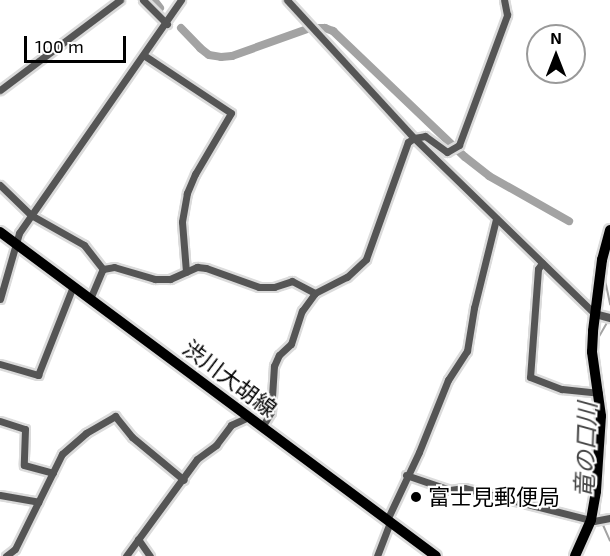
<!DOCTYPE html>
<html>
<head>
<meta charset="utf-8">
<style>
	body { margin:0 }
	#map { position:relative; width:610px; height:556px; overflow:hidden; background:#fff; font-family:"Exo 2","Noto Sans JP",sans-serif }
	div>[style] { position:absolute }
	.stream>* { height:2px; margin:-1px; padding:0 1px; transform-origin:1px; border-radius:1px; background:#a3a3a3 }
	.canal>* { height:8px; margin:-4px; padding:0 4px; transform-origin:4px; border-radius:4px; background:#a3a3a3 }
	.roads { filter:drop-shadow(2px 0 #dbdbdb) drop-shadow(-2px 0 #dbdbdb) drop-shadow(0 2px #dbdbdb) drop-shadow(0 -2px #dbdbdb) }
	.minor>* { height:7px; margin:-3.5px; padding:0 3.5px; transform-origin:3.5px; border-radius:3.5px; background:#555 }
	.tertiary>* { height:8px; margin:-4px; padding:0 4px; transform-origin:4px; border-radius:4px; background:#555 }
	.primary>* { height:10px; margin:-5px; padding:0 5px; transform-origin:5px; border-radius:5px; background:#000 }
	.dots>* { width:16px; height:16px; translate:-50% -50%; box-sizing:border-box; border:3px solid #fff; border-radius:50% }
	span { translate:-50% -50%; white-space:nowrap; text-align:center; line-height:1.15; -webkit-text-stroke:4.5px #fff; paint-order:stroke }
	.street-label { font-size:22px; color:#000 }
	.poi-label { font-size:22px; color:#000 }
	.left { translate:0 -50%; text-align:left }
	.water-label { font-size:24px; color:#444; font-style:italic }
	.north { position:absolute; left:526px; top:24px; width:60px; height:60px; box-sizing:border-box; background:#fff; border:2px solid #999; border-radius:50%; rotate:0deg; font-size:16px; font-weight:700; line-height:24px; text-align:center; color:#000 }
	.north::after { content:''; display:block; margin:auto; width:21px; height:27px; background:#000; clip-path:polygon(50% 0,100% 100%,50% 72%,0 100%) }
	.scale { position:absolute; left:24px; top:36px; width:102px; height:27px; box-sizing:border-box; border:3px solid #000; border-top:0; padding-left:8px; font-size:18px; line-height:21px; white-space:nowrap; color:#000; -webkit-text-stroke:4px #fff; paint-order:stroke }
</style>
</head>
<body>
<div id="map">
	<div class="stream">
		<i style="left:607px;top:260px;width:20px;rotate:96deg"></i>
		<i style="left:605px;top:280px;width:25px;rotate:78deg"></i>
		<i style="left:597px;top:340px;width:24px;rotate:-60deg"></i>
		<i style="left:602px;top:480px;width:46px;rotate:-85deg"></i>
		<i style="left:606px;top:434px;width:38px;rotate:-95deg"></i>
		<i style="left:599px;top:515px;width:18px;rotate:-87deg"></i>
		<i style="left:603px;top:525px;width:17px;rotate:66deg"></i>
	</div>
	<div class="canal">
		<i style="left:154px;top:0;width:10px;rotate:53deg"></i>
		<i style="left:181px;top:28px;width:28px;rotate:46deg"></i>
		<i style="left:200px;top:48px;width:11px;rotate:38deg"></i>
		<i style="left:209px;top:55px;width:12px;rotate:9deg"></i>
		<i style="left:221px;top:57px;width:11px;rotate:-5deg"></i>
		<i style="left:232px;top:56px;width:83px;rotate:-19.7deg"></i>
		<i style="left:310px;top:28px;width:15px"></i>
		<i style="left:325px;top:28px;width:9px;rotate:21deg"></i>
		<i style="left:333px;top:31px;width:182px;rotate:43.7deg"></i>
		<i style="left:465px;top:157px;width:31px;rotate:38deg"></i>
		<i style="left:489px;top:176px;width:92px;rotate:29.4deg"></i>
	</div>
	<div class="roads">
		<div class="minor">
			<i style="left:143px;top:0;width:34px;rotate:45deg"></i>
			<i style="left:287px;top:0;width:188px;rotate:47.4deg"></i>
			<i style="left:414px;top:138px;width:252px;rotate:44.2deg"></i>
			<i style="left:145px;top:56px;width:103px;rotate:33.5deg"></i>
			<i style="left:231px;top:113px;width:71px;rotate:120.5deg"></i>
			<i style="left:195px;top:174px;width:21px;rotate:113deg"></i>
			<i style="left:187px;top:193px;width:29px;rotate:100deg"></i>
			<i style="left:182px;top:222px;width:50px;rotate:85.4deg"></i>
			<i style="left:0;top:90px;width:150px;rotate:-36.9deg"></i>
			<i style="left:0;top:185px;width:43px;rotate:44.1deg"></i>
			<i style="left:31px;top:215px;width:61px;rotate:29.5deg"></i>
			<i style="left:84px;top:245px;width:31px;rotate:52deg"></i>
			<i style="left:542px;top:263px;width:7px;rotate:124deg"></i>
			<i style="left:538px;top:269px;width:108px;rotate:94.2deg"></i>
			<i style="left:530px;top:377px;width:34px;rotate:21deg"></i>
			<i style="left:562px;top:389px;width:37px;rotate:6deg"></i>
			<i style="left:0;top:299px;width:69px;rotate:-73.9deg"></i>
			<i style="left:19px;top:233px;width:284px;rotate:-55.2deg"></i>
			<i style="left:90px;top:299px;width:33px;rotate:-67deg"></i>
			<i style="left:103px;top:269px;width:11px;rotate:-10deg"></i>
			<i style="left:114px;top:267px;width:43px;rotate:16.3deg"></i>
			<i style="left:155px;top:279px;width:15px"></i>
			<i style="left:170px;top:279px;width:30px;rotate:-24deg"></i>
			<i style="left:197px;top:267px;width:9px;rotate:6deg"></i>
			<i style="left:206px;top:268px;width:56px;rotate:19.7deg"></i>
			<i style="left:259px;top:287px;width:15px"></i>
			<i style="left:274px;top:287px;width:19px;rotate:-18deg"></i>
			<i style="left:292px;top:281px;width:26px;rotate:28deg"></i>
			<i style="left:0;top:364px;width:40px;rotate:16deg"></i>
			<i style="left:38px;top:375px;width:96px;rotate:-68.5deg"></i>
			<i style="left:0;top:421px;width:26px;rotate:18deg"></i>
			<i style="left:25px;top:429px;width:36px;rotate:92deg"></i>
			<i style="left:24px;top:465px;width:30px;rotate:15deg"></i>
			<i style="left:262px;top:427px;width:17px;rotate:-59deg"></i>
			<i style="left:271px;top:412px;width:46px;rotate:-86.3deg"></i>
			<i style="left:274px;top:366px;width:12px;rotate:-66deg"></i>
			<i style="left:279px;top:355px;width:16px;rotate:-43deg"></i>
			<i style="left:291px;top:344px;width:35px;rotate:-72deg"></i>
			<i style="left:302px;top:311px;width:22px;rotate:-54deg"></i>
			<i style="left:315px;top:293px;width:36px;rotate:-27deg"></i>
			<i style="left:347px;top:277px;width:26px;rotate:-43deg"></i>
			<i style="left:366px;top:259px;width:124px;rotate:-70.3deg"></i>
			<i style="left:408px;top:142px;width:7px;rotate:-34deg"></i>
			<i style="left:414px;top:138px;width:11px;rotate:-10deg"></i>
			<i style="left:425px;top:136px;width:27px;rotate:36deg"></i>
			<i style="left:447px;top:152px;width:14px;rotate:-30deg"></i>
			<i style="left:459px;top:145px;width:139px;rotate:-69.7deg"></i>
			<i style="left:507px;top:15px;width:15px;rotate:-101deg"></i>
			<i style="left:406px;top:475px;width:46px;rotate:18.8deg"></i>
			<i style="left:450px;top:490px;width:14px;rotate:-8deg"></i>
			<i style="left:464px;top:488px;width:134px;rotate:14.2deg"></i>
			<i style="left:594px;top:521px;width:16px;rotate:-11deg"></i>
			<i style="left:0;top:495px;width:39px;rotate:10deg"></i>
			<i style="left:387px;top:520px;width:75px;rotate:-64.8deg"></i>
			<i style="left:419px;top:452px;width:78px;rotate:-68.1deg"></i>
			<i style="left:448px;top:380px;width:35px;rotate:-57deg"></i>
			<i style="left:467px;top:351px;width:44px;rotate:-80.8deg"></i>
			<i style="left:474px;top:308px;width:92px;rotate:-76.1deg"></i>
			<i style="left:138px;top:539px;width:21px;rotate:55deg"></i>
			<i style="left:6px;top:556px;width:11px;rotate:-38deg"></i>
			<i style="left:15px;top:549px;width:106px;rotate:-63.7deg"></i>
			<i style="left:62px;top:454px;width:32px;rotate:-41deg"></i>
			<i style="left:86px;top:433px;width:34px;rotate:-30deg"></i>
			<i style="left:115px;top:416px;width:27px;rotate:51deg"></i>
			<i style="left:132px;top:437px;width:67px;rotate:39.6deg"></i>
			<i style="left:126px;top:556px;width:120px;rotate:-53.8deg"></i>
			<i style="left:197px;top:459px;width:24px;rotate:-36deg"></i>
			<i style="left:216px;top:445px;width:25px;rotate:-53deg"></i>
			<i style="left:231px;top:425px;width:19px;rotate:-25deg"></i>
			<i style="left:377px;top:556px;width:36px;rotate:-69deg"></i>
		</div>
		<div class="tertiary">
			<i style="left:595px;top:314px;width:16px;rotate:15deg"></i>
		</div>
		<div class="primary">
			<i style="left:0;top:232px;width:543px;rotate:36.62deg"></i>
			<i style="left:575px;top:556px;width:39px;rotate:-66deg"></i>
			<i style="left:591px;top:520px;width:29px;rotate:-80deg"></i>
			<i style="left:596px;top:491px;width:75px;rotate:-86.2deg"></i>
			<i style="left:601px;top:416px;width:65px;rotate:-98deg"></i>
			<i style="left:592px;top:352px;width:21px;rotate:-87deg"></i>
			<i style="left:593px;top:331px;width:72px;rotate:-82.8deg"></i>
			<i style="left:602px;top:260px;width:31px;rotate:-75deg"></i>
		</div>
	</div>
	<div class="dots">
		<i style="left:416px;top:497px;background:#000"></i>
	</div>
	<div class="street-label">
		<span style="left:230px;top:378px;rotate:37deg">渋川大胡線</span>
	</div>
	<div class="poi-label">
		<span class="left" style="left:428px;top:497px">富士見郵便局</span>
	</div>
	<div class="water-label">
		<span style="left:585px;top:450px;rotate:-88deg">竜の口川</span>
	</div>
	<div class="north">N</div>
	<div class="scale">100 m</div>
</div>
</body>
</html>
